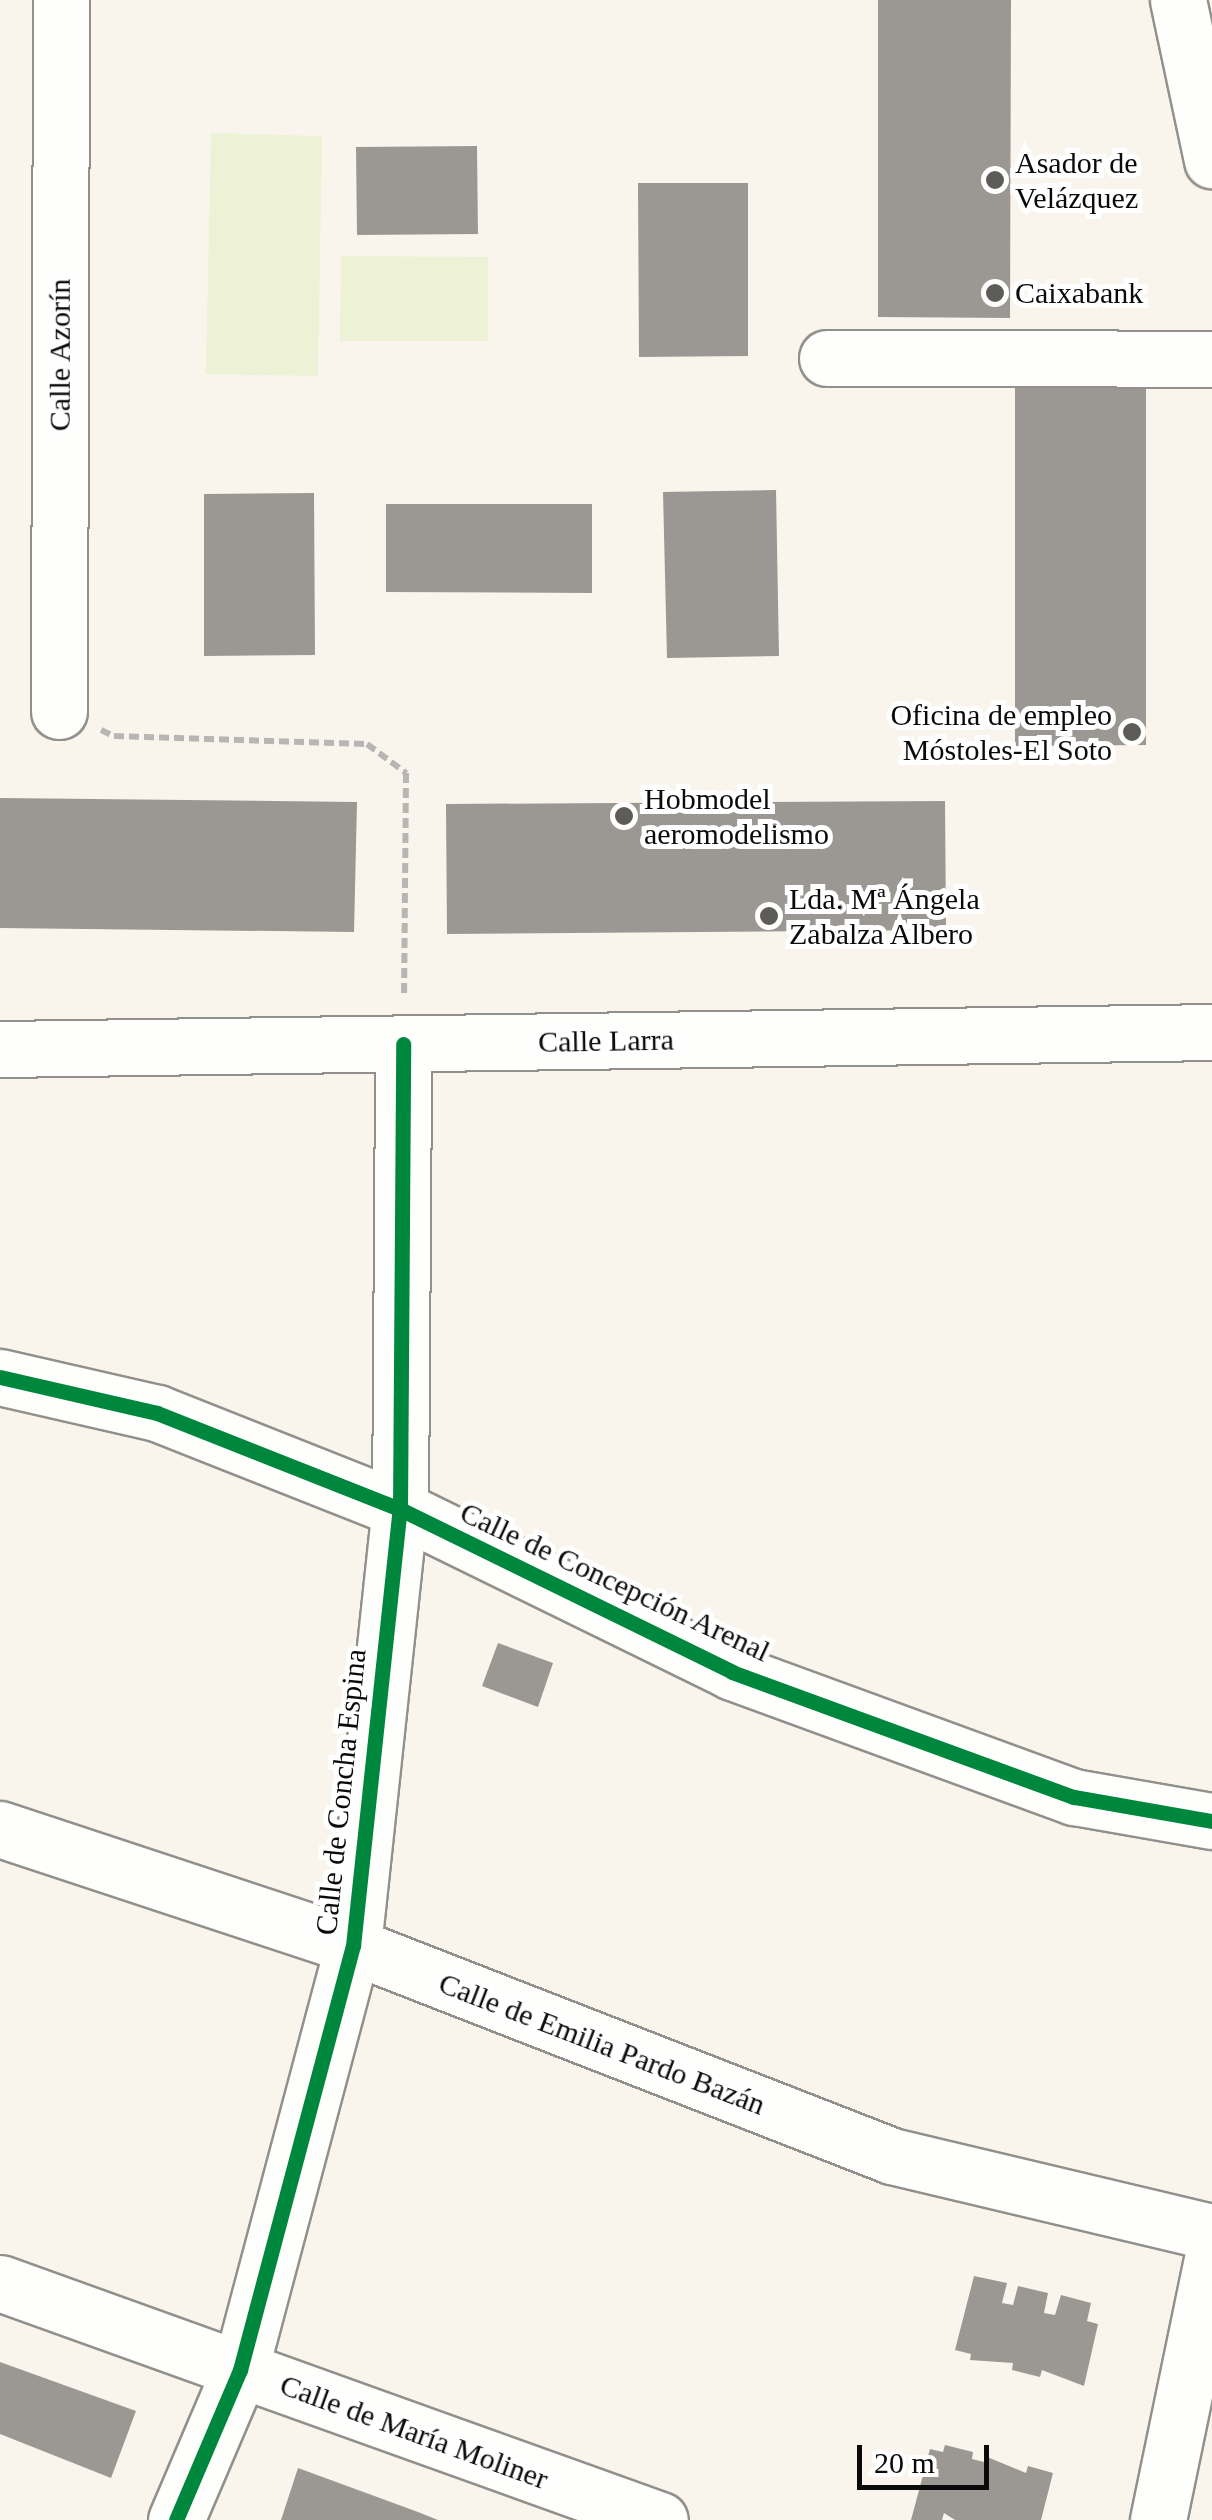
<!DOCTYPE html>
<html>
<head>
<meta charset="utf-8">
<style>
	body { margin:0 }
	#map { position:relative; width:1212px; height:2520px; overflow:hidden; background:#f9f5ec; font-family:Georgia,serif }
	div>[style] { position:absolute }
	.pitch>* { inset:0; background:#edf2d6 }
	.building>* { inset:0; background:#9b9893 }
	.path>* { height:6px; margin-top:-3px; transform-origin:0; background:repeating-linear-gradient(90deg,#b7b6b5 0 10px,transparent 0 15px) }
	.roads { filter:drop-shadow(2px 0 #92908c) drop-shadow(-2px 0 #92908c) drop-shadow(0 2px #92908c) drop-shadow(0 -2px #92908c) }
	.minor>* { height:55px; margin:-27.5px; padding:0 27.5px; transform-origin:27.5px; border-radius:27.5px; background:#fefefc }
	.cycleway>* { height:15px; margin:-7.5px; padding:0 7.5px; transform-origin:7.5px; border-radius:7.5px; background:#00873e }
	.dots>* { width:28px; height:28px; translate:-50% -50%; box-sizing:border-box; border:5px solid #fff; border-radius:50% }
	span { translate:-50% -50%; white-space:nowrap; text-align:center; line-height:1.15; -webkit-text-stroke:10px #fff; paint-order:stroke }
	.poi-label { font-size:30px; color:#0a0a0a }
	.left { translate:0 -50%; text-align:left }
	.right { translate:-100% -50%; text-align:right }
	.street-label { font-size:30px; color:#0a0a0a }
	.scale { position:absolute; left:857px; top:2445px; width:132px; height:45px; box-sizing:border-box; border:5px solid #0a0a0a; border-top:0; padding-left:12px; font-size:30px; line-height:35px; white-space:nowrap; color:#0a0a0a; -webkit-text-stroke:8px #fff; paint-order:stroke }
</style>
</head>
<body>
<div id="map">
	<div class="pitch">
		<i style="clip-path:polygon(211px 133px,322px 136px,318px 376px,206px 374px)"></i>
		<i style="clip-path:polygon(341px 256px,488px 257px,488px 341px,340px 341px)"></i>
	</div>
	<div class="building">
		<i style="clip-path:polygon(878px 0,1011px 0,1010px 318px,878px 317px)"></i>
		<i style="clip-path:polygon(477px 146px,478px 234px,357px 235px,356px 147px)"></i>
		<i style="clip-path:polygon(638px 183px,748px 183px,748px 356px,639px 357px)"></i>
		<i style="clip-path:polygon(1015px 384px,1146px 384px,1146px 745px,1015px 746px)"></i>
		<i style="clip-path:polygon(776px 490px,779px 656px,667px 658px,663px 492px)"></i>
		<i style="clip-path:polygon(314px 493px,315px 655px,204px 656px,204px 494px)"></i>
		<i style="clip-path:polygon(386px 504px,592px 504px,592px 593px,386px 592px)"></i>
		<i style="clip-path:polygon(0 798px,357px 802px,354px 932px,0 928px)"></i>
		<i style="clip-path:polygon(945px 801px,946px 930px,447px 934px,446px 804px)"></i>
		<i style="clip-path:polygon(498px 1643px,553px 1663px,538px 1707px,482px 1686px)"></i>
		<i style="clip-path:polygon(974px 2276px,1007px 2283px,1002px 2303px,1013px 2305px,1018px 2286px,1048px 2293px,1044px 2313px,1055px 2315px,1061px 2295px,1091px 2303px,1087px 2321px,1098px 2324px,1084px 2386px,1042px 2370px,1040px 2377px,1012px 2370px,1013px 2363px,970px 2360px,971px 2354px,955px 2350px)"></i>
		<i style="clip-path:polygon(0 2362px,136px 2411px,111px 2478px,0 2434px)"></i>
		<i style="clip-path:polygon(945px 2445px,973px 2452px,972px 2459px,984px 2462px,985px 2456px,1026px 2473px,1028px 2466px,1053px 2473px,1041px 2520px,955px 2520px,944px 2513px,942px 2520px,911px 2520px,930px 2449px,943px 2452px)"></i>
		<i style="clip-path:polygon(298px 2468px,418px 2512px,438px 2520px,281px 2520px)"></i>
	</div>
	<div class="path">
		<i style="left:101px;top:730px;width:14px;rotate:25deg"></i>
		<i style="left:114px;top:736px;width:253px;rotate:1.8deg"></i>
		<i style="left:367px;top:744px;width:49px;rotate:36.6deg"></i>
		<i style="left:406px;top:773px;width:222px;rotate:90.5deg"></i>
	</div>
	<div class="roads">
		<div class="minor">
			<i style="left:1178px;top:0;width:164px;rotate:78deg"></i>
			<i style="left:827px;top:358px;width:385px;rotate:0.1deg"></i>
			<i style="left:59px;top:711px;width:711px;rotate:-89.84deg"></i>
			<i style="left:0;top:1049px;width:1212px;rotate:-0.8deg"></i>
			<i style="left:0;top:1377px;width:161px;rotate:12.9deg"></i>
			<i style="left:157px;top:1413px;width:261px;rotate:21.6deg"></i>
			<i style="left:400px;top:1509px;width:370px;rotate:26.1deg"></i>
			<i style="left:732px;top:1672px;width:364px;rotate:20.1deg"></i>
			<i style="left:1074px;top:1797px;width:140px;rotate:9.9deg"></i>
			<i style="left:0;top:1829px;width:372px;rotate:18.3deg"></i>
			<i style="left:353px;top:1946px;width:578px;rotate:21.29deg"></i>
			<i style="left:892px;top:2156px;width:329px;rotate:13.4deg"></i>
			<i style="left:0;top:2283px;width:701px;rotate:19.75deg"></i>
			<i style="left:176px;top:2520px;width:163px;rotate:-66.9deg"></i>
			<i style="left:240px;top:2370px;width:439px;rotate:-75.1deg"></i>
			<i style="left:353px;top:1946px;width:440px;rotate:-83.9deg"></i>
			<i style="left:400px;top:1509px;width:465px;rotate:-89.6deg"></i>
			<i style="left:1158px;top:2520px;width:266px;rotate:-78.3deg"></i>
		</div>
	</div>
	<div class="cycleway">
		<i style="left:0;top:1377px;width:161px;rotate:12.9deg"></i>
		<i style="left:157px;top:1413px;width:261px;rotate:21.6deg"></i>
		<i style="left:400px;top:1509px;width:370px;rotate:26.1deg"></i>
		<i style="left:732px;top:1672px;width:364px;rotate:20.1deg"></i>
		<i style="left:1074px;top:1797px;width:140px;rotate:9.9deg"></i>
		<i style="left:176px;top:2520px;width:163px;rotate:-66.9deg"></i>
		<i style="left:240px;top:2370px;width:439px;rotate:-75.1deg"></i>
		<i style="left:353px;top:1946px;width:440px;rotate:-83.9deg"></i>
		<i style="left:400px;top:1509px;width:465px;rotate:-89.6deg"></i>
	</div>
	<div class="dots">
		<i style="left:995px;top:180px;background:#5e5c59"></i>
		<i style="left:995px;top:293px;background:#5e5c59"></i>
		<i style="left:1132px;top:732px;background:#5e5c59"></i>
		<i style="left:624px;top:816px;background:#5e5c59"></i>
		<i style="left:769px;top:916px;background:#5e5c59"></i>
	</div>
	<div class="poi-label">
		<span class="left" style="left:1015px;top:180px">Asador de<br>Velázquez</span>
		<span class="left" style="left:1015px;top:293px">Caixabank</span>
		<span class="right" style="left:1112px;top:732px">Oficina de empleo<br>Móstoles-El Soto</span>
		<span class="left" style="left:644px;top:816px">Hobmodel<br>aeromodelismo</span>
		<span class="left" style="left:789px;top:916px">Lda. Mª Ángela<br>Zabalza Albero</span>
	</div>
	<div class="street-label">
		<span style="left:60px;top:355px;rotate:-90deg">Calle Azorín</span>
		<span style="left:606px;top:1041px;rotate:-1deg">Calle Larra</span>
		<span style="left:615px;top:1582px;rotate:25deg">Calle de Concepción Arenal</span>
		<span style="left:341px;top:1792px;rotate:-84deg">Calle de Concha Espina</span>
		<span style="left:602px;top:2044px;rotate:21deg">Calle de Emilia Pardo Bazán</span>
		<span style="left:414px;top:2432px;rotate:20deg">Calle de María Moliner</span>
	</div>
	<div class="scale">20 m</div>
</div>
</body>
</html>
